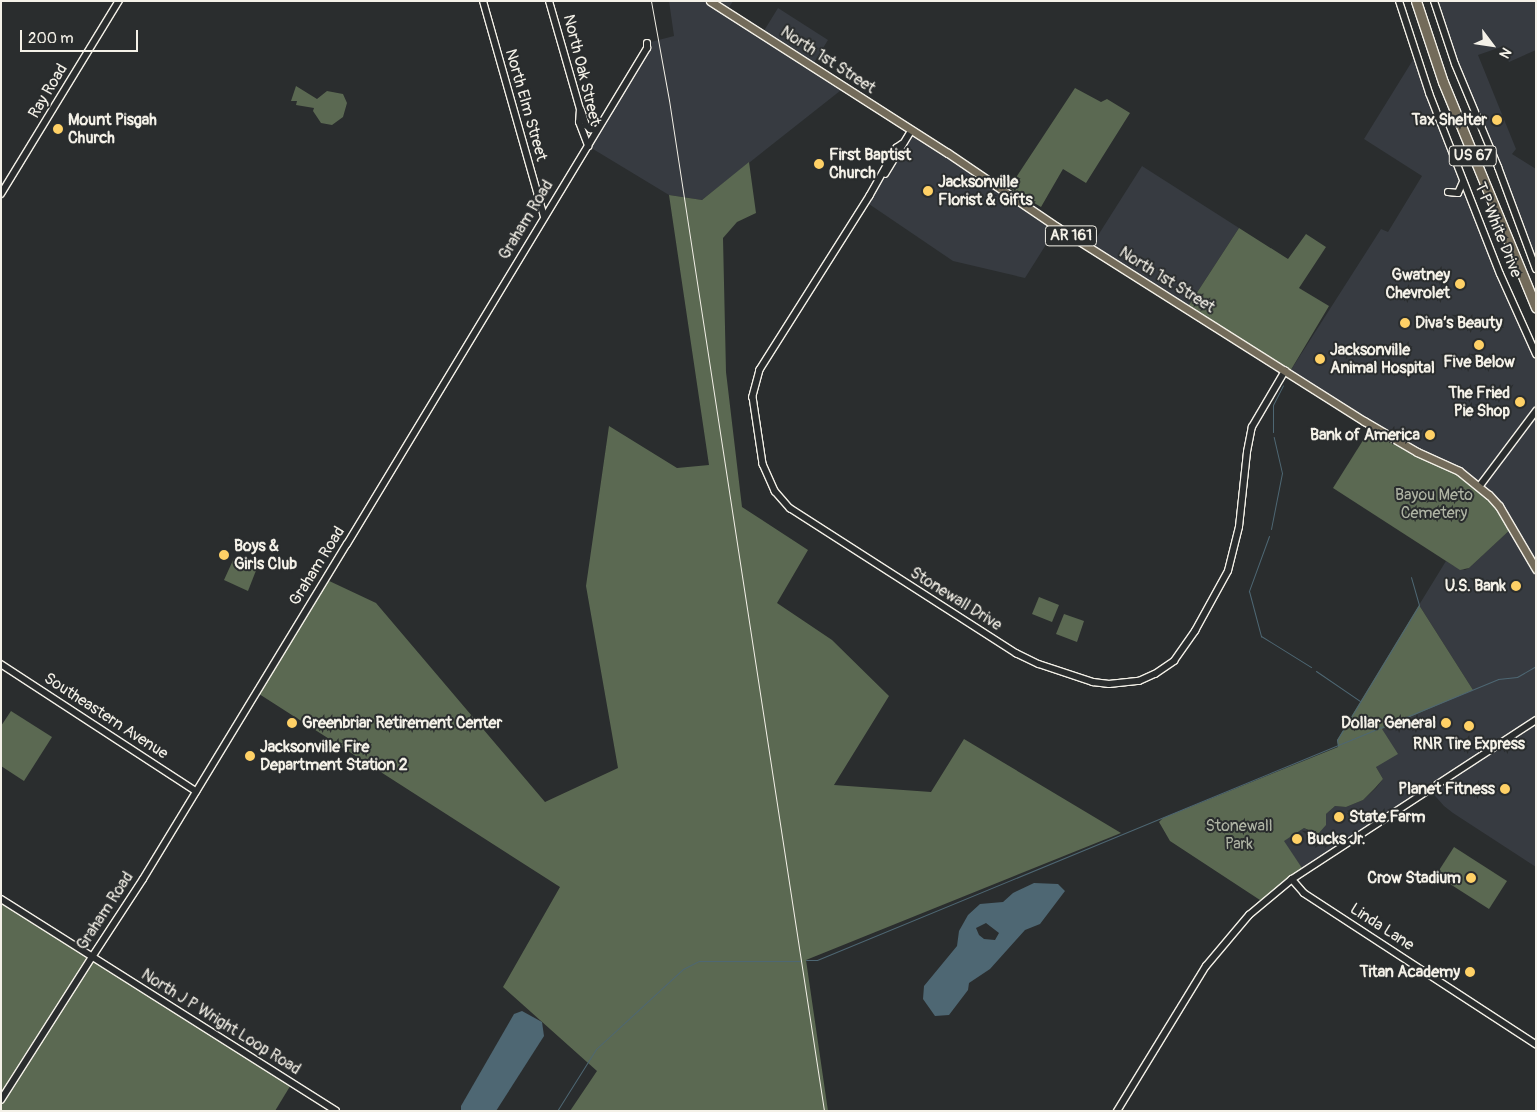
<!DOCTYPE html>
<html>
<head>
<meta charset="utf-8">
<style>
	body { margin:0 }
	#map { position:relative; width:1537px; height:1112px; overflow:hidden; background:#2a2d2e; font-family:Pangolin,sans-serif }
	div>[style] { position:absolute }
	.built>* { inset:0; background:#373b41 }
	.green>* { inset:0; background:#5b6952 }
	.water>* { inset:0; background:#4e6773 }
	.stream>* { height:1px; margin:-0.5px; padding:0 0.5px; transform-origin:0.5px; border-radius:0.5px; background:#4e6773 }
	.roads { filter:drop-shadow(1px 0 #f4f1e8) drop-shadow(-1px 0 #f4f1e8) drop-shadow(0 1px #f4f1e8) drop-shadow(0 -1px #f4f1e8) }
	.tertiary>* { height:5.5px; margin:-2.75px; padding:0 2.75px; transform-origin:2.75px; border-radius:2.75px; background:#2a2d2e }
	.secondary>* { height:6px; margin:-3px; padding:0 3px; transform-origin:3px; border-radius:3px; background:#2a2d2e }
	.primary>* { height:7px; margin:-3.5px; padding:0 3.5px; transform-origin:3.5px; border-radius:3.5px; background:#736b5a }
	.motorway>* { height:9px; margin:-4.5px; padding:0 4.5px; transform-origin:4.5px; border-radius:4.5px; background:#736b5a }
	.rail>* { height:1px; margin:-0.5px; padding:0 0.5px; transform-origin:0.5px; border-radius:0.5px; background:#f4f1e8 }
	.dots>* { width:14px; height:14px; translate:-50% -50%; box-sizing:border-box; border:2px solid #2a2d2e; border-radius:50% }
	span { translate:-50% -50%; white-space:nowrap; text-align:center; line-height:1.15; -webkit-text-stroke:4px #2a2d2e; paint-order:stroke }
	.shield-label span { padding:1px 4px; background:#2a2d2e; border:1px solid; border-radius:4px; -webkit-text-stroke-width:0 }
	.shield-label { font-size:15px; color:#f4f1e8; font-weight:700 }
	.street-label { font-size:16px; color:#f4f1e8 }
	.poi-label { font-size:16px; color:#f4f1e8; font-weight:700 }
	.left { translate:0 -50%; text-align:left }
	.right { translate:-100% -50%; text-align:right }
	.park-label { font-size:16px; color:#afb4a4 }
	.frame { position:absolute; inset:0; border:2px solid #f4f1e8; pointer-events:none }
	.north { position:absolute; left:1467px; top:20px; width:50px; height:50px; -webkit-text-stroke:4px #2a2d2e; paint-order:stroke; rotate:121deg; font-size:14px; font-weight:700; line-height:20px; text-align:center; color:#f4f1e8 }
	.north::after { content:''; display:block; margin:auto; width:18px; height:22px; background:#f4f1e8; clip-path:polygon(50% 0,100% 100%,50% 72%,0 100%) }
	.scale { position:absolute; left:20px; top:30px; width:118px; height:22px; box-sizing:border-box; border:2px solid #f4f1e8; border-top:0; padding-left:6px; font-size:15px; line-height:18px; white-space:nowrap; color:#f4f1e8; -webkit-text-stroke:4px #2a2d2e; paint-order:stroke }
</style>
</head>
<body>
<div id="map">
	<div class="built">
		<i style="clip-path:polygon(669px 1px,733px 1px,727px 11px,762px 34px,778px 8px,828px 40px,812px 66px,845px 87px,702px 200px,669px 195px,588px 146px,647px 43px,674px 36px)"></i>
		<i style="clip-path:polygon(1434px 1px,1536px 1px,1536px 50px,1509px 62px,1501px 47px,1478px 55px,1516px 149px,1512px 154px,1536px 169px,1536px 269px)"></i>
		<i style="clip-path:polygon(1416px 55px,1536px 354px,1536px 867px,1453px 813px,1444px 806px,1429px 789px,1304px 871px,1283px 841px,1304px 828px,1313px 833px,1326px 814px,1335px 806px,1346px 807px,1363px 800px,1376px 788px,1383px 779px,1376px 767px,1382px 729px,1473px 690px,1419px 605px,1446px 561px,1454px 566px,1465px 570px,1469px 568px,1512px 528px,1430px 458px,1289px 373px,1381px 229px,1388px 232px,1422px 176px,1364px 139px)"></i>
		<i style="clip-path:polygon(911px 131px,1057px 227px,1025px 278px,953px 261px,866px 202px)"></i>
		<i style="clip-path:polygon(1142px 166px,1239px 228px,1187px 308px,1090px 248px)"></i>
	</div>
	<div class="green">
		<i style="clip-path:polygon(296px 86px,317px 99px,327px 91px,343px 94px,347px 103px,343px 117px,332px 125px,321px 123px,313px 111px,314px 108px,296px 105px,297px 101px,291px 101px)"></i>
		<i style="clip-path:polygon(1075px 88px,1101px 102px,1107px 99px,1130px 113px,1086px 183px,1063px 169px,1041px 207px,1009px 188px)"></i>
		<i style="clip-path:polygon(749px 162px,756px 213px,737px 222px,723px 238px,726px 372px,742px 507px,808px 550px,777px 603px,832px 640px,889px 696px,834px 785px,931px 792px,964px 739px,1121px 833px,806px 960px,828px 1111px,570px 1111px,597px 1071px,503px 987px,560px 887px,256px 692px,325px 579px,376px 603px,545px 802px,618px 768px,586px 586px,609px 426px,677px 468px,709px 465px,669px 195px,702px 200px)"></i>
		<i style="clip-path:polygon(1239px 228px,1288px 259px,1306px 234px,1326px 247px,1299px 288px,1329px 306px,1289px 373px,1187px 308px)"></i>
		<i style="clip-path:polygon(1372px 426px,1445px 463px,1489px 495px,1512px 528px,1469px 568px,1460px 570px,1333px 488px)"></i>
		<i style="clip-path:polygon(234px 558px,257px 568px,248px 591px,224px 580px)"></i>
		<i style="clip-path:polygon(1039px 597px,1059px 605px,1052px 622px,1032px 614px)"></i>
		<i style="clip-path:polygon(1419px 605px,1473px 690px,1382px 729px,1398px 754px,1376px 767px,1383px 779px,1375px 788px,1363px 800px,1346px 807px,1335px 806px,1326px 814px,1326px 825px,1318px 834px,1304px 828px,1284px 841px,1304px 871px,1263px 902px,1170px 841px,1159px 822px,1163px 818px,1338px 747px,1337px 740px)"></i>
		<i style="clip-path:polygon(1064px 614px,1084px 621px,1077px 642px,1056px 634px)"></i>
		<i style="clip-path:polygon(11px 711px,52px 737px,24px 781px,1px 766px,1px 726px)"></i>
		<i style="clip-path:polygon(1454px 847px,1507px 881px,1489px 909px,1436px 875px)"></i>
		<i style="clip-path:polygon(1px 899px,292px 1083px,275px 1111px,1px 1111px)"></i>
	</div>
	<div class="water">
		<i style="clip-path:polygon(evenodd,1034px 883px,1058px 884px,1065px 891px,1040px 924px,1025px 930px,990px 969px,969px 983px,968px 990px,949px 1015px,935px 1016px,923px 999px,924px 986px,957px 946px,959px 931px,968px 915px,980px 904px,1003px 902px,1013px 893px,1034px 883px,986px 923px,999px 933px,995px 940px,984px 939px,979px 935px,976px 928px,986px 923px)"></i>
		<i style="clip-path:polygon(522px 1011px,542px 1022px,544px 1036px,496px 1111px,461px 1111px,461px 1106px,514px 1014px)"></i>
	</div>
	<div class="stream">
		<i style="left:1273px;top:432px;width:27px;rotate:-90deg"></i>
		<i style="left:1273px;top:405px;width:22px;rotate:-63deg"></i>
		<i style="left:1271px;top:529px;width:57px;rotate:-78.9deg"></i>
		<i style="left:1282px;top:473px;width:37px;rotate:-103deg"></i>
		<i style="left:1269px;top:536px;width:59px;rotate:110deg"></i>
		<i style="left:1249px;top:591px;width:47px;rotate:75.1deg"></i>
		<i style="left:1261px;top:636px;width:59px;rotate:31.8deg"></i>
		<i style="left:1316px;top:671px;width:53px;rotate:34.3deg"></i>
		<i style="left:1338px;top:745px;width:5px;rotate:-101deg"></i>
		<i style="left:1337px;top:740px;width:158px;rotate:-58.7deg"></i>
		<i style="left:1419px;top:605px;width:29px;rotate:-106deg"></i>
		<i style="left:806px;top:960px;width:11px"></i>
		<i style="left:817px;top:960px;width:737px;rotate:-22.42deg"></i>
		<i style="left:1498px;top:679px;width:19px;rotate:-6deg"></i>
		<i style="left:1517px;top:677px;width:22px;rotate:-30deg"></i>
		<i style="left:557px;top:1111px;width:73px;rotate:-57.8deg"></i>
		<i style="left:596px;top:1049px;width:118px;rotate:-42.6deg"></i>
		<i style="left:683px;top:969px;width:18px;rotate:-27deg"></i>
		<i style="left:699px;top:961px;width:101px"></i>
	</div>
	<div class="roads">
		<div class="tertiary">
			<i style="left:903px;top:144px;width:7px;rotate:146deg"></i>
			<i style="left:897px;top:148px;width:55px;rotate:119.4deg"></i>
			<i style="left:870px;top:196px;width:206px;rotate:122.3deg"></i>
			<i style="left:760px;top:370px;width:28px;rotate:105deg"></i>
			<i style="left:753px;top:397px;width:68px;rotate:81.5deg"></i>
			<i style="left:763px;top:464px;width:30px;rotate:66deg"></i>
			<i style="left:775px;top:491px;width:23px;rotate:49deg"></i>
			<i style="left:790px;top:508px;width:269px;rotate:32.7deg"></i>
			<i style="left:1016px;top:653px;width:25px;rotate:26deg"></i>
			<i style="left:1039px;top:664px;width:57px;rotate:18.4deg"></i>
			<i style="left:1093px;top:682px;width:16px;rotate:7deg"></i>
			<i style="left:1109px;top:684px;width:30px;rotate:-6deg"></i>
			<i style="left:1139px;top:681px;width:17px;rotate:-24deg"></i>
			<i style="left:1155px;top:674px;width:23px;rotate:-34deg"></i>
			<i style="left:1174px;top:661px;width:37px;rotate:-55deg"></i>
			<i style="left:1195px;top:631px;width:68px;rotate:-61.2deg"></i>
			<i style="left:1228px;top:571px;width:45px;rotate:-76deg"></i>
			<i style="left:1239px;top:527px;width:75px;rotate:-83.9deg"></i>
			<i style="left:1247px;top:452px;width:25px;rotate:-79deg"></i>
			<i style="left:1252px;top:427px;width:65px;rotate:-59.5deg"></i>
			<i style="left:885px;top:174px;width:50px;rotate:-58.8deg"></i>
			<i style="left:1px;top:194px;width:226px;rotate:-58.6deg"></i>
			<i style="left:1479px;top:487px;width:95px;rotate:-53.1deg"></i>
			<i style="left:1px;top:664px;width:233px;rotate:33.1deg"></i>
			<i style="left:1292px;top:879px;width:18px;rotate:49deg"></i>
			<i style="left:1304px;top:893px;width:277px;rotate:33.1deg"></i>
			<i style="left:1px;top:1100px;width:169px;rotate:-57.5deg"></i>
		</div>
		<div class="secondary">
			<i style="left:483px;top:1px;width:223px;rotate:74.2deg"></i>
			<i style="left:549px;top:1px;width:112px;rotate:74deg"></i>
			<i style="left:580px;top:109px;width:13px;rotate:94deg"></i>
			<i style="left:579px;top:122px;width:26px;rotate:69deg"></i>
			<i style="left:1399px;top:1px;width:97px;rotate:71.9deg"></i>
			<i style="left:1429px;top:93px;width:194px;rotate:68.6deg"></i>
			<i style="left:1500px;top:274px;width:88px;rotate:65.8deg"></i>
			<i style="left:1434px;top:1px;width:66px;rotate:71.6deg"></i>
			<i style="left:1455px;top:64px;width:112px;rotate:67.3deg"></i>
			<i style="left:1498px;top:167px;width:109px;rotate:69.6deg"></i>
			<i style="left:581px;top:110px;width:16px;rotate:72deg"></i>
			<i style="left:586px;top:125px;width:6px;rotate:45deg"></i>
			<i style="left:590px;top:129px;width:7px;rotate:8deg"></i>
			<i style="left:1448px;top:192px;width:10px;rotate:6deg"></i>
			<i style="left:1458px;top:193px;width:12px;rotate:-66deg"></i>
			<i style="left:1px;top:899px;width:396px;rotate:32.3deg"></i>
			<i style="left:92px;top:957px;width:93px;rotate:-56.8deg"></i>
			<i style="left:143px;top:879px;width:392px;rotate:-58.7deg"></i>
			<i style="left:347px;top:544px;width:580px;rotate:-58.83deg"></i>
			<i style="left:647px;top:48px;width:5px;rotate:-90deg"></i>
			<i style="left:1117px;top:1111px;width:170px;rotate:-58.5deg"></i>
			<i style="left:1206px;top:966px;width:67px;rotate:-49.9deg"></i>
			<i style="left:1249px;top:915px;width:56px;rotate:-39.9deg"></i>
			<i style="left:1292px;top:879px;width:291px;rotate:-33.1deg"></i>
		</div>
		<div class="primary">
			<i style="left:710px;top:1px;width:282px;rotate:32.6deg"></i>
			<i style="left:948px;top:153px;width:132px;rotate:34.2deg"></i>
			<i style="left:1057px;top:227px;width:363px;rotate:32.3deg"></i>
			<i style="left:1364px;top:421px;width:61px;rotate:30.3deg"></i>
			<i style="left:1417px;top:452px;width:46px;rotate:24.3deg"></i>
			<i style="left:1459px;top:471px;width:38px;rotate:39deg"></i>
			<i style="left:1489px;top:495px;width:15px;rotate:48deg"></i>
			<i style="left:1499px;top:506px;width:73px;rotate:59.6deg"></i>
		</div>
		<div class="motorway">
			<i style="left:1416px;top:1px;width:85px;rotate:71.6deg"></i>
			<i style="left:1443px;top:82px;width:244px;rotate:67.6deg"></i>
		</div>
	</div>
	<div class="rail">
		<i style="left:651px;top:1px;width:101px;rotate:79.7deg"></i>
		<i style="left:669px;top:100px;width:1023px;rotate:81.28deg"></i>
	</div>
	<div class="dots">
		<i style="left:1497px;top:120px;background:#ffd166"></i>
		<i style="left:58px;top:129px;background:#ffd166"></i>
		<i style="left:819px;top:164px;background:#ffd166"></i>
		<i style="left:928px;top:191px;background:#ffd166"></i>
		<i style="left:1460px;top:284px;background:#ffd166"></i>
		<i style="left:1405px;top:323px;background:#ffd166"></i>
		<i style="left:1479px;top:345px;background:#ffd166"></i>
		<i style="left:1320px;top:359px;background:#ffd166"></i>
		<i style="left:1520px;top:402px;background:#ffd166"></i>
		<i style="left:1430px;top:435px;background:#ffd166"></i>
		<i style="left:224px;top:555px;background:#ffd166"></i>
		<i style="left:1516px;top:586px;background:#ffd166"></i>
		<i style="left:292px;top:723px;background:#ffd166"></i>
		<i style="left:1446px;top:723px;background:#ffd166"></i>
		<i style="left:1469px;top:726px;background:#ffd166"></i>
		<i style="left:250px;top:756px;background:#ffd166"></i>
		<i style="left:1505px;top:789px;background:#ffd166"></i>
		<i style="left:1339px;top:817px;background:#ffd166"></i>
		<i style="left:1297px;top:839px;background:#ffd166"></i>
		<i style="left:1471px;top:878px;background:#ffd166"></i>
		<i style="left:1470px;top:972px;background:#ffd166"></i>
	</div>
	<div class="shield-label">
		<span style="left:1473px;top:156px">US 67</span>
		<span style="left:1071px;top:236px">AR 161</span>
	</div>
	<div class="street-label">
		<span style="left:828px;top:60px;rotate:33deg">North 1st Street</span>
		<span style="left:582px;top:70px;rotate:76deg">North Oak Street</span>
		<span style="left:48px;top:91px;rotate:-59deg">Ray Road</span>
		<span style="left:526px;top:105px;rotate:74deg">North Elm Street</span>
		<span style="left:526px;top:220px;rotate:-59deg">Graham Road</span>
		<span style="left:1498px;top:230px;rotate:68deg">T P White Drive</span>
		<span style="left:1167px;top:280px;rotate:32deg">North 1st Street</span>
		<span style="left:317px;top:566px;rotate:-58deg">Graham Road</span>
		<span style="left:956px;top:599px;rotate:32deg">Stonewall Drive</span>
		<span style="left:106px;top:716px;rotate:33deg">Southeastern Avenue</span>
		<span style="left:105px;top:911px;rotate:-57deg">Graham Road</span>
		<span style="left:1382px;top:927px;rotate:33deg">Linda Lane</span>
		<span style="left:221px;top:1022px;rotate:32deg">North J P Wright Loop Road</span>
	</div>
	<div class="poi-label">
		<span class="left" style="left:68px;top:129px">Mount Pisgah<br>Church</span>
		<span class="right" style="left:1487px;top:120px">Tax Shelter</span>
		<span class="left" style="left:829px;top:164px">First Baptist<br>Church</span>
		<span class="left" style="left:938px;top:191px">Jacksonville<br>Florist &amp; Gifts</span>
		<span class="right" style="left:1450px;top:284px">Gwatney<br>Chevrolet</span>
		<span class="left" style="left:1415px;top:323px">Diva’s Beauty</span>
		<span class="left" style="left:1330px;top:359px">Jacksonville<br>Animal Hospital</span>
		<span style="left:1479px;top:362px">Five Below</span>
		<span class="right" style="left:1510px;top:402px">The Fried<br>Pie Shop</span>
		<span class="right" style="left:1420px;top:435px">Bank of America</span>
		<span class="left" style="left:234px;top:555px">Boys &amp;<br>Girls Club</span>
		<span class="right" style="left:1506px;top:586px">U.S. Bank</span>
		<span class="left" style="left:302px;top:723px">Greenbriar Retirement Center</span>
		<span class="right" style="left:1436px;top:723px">Dollar General</span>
		<span style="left:1469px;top:744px">RNR Tire Express</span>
		<span class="left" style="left:260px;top:756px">Jacksonville Fire<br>Department Station 2</span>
		<span class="right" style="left:1495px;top:789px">Planet Fitness</span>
		<span class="left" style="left:1349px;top:817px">State Farm</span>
		<span class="left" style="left:1307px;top:839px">Bucks Jr.</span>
		<span class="right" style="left:1461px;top:878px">Crow Stadium</span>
		<span class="right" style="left:1460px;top:972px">Titan Academy</span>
	</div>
	<div class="park-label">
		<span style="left:1434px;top:504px">Bayou Meto<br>Cemetery</span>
		<span style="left:1239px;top:835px">Stonewall<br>Park</span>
	</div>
	<div class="frame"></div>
	<div class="north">N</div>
	<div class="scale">200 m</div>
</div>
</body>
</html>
